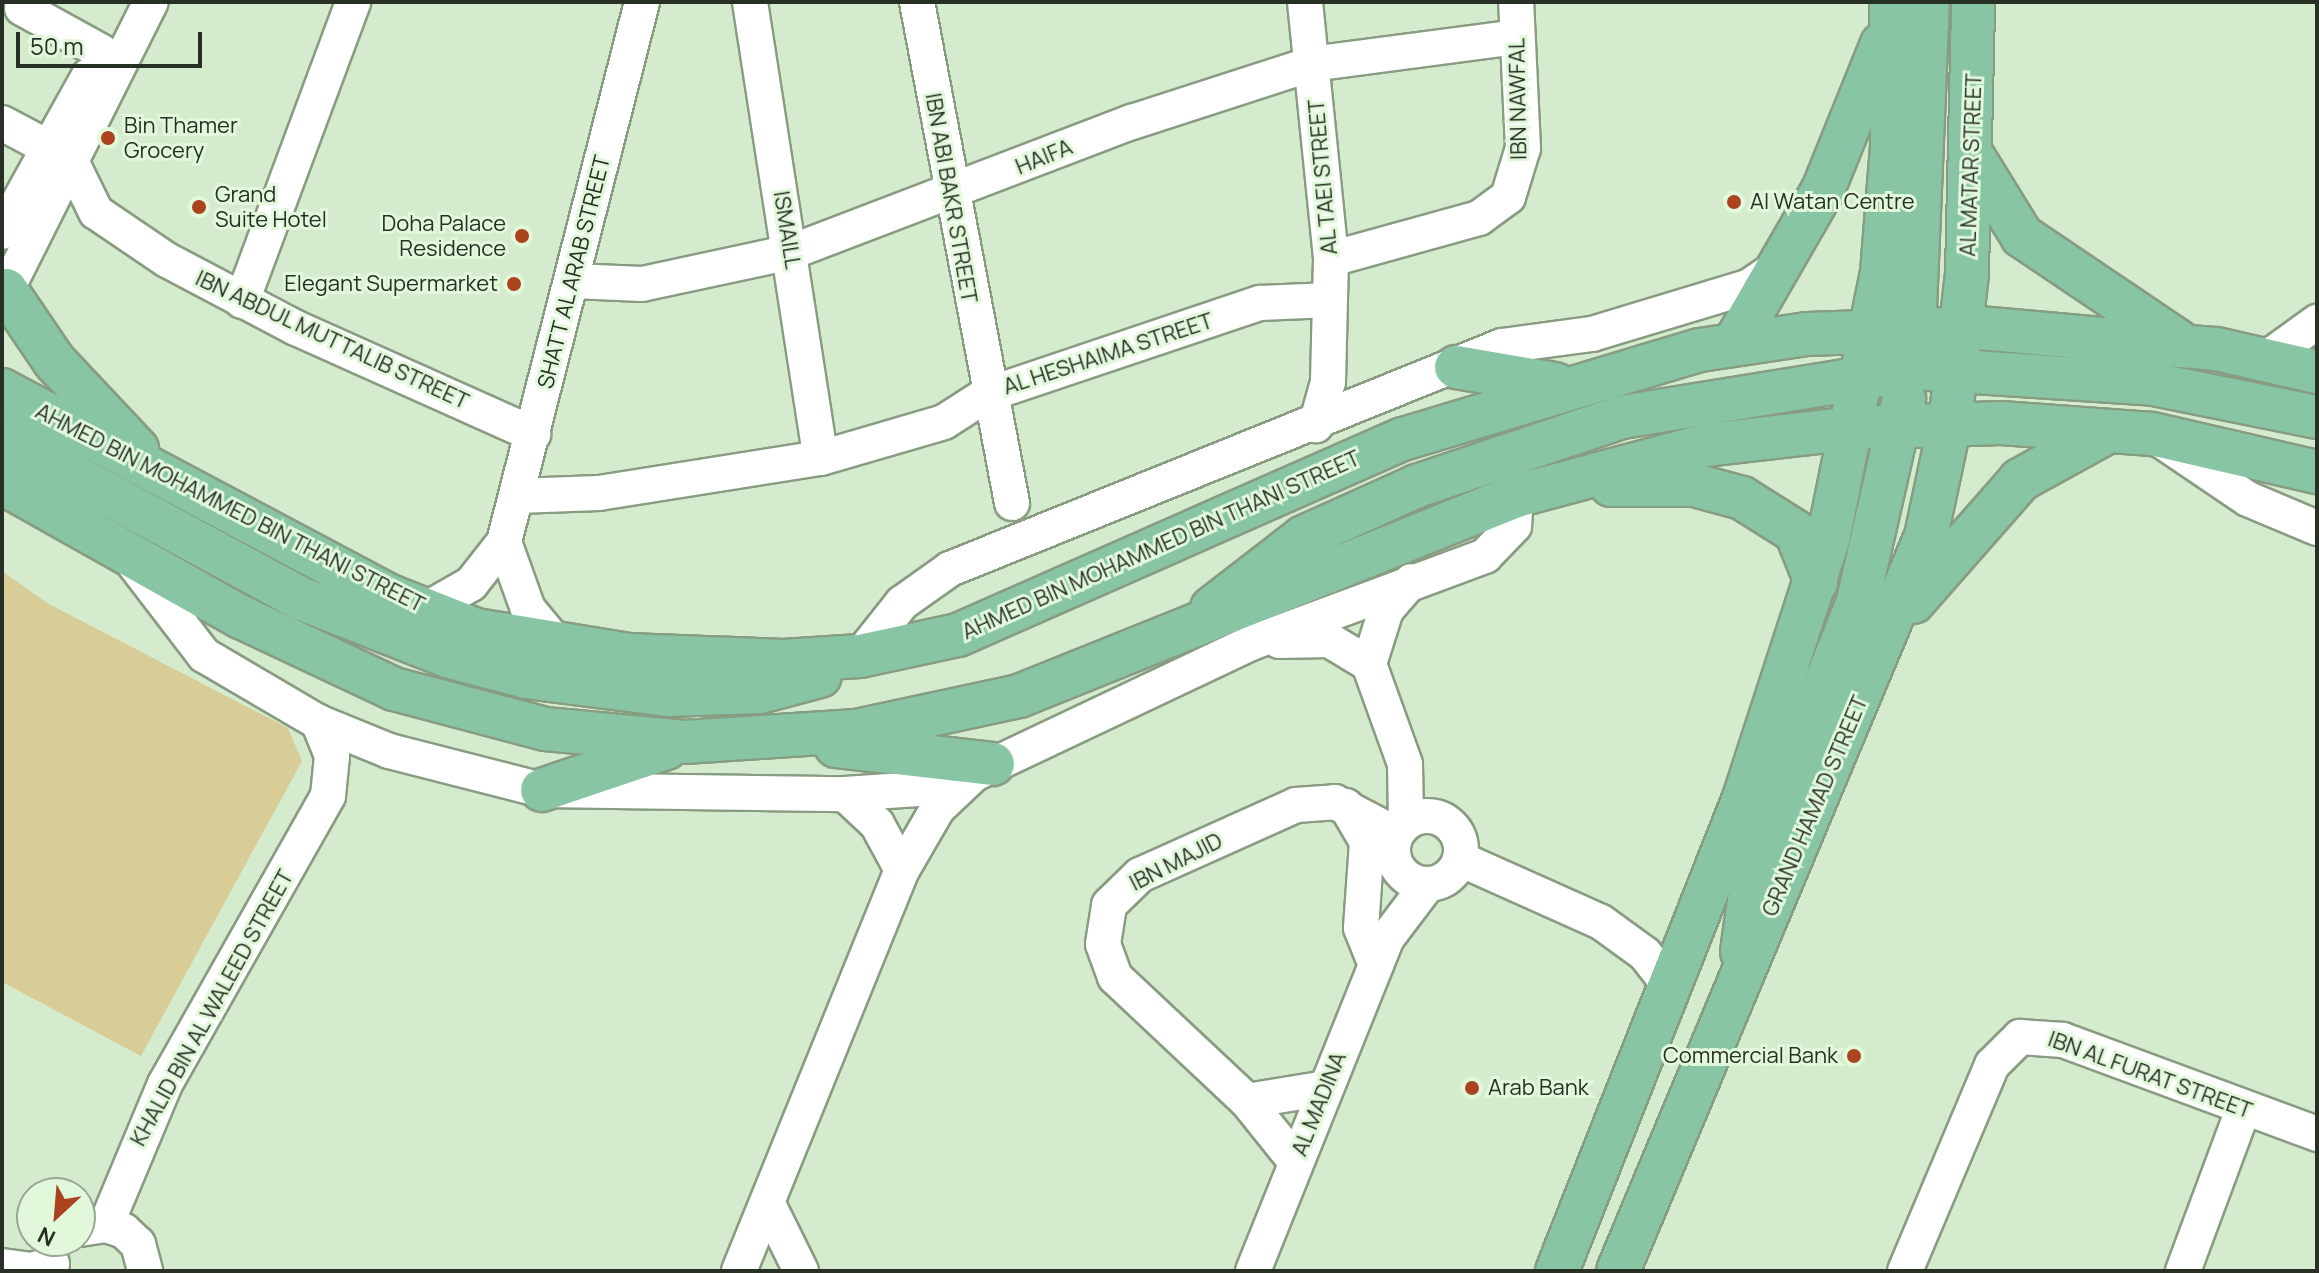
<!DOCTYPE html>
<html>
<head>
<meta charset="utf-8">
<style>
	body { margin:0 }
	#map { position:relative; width:2319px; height:1273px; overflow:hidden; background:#d5ebce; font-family:Manrope,sans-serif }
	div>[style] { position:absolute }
	.green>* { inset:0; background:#d8cd97 }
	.roads { filter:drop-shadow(2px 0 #889c81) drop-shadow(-2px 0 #889c81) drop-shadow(0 2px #889c81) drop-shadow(0 -2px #889c81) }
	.minor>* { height:34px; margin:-17px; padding:0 17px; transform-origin:17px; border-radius:17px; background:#fff }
	.minor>.ring { margin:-17px; padding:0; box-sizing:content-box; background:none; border:34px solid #fff; border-radius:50% }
	.major>* { height:42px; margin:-21px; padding:0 21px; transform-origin:21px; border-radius:21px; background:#87c5a5 }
	.dots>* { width:22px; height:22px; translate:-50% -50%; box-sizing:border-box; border:4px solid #e2f8db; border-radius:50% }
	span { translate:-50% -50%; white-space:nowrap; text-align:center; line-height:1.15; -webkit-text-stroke:6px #e2f8db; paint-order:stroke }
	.street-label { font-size:22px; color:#283025 }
	.poi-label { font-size:22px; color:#283025 }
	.left { translate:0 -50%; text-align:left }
	.right { translate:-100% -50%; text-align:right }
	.frame { position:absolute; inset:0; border:4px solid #283025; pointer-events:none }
	.north { position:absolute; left:16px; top:1177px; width:80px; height:80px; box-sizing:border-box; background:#e2f8db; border:2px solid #98a892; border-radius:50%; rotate:206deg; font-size:22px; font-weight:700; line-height:32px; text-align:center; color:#283025 }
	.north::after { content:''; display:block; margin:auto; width:28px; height:36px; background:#aa431e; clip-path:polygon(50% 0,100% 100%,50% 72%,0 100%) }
	.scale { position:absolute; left:16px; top:32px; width:186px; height:36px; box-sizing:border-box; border:4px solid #283025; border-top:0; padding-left:10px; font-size:24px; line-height:28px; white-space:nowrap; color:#283025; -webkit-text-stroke:6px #e2f8db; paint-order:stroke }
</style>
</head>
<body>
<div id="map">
	<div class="green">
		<i style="clip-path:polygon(2px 571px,47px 603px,288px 728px,302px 761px,141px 1056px,2px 982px)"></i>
	</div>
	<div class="roads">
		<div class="minor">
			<i style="left:750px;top:2px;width:461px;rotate:81.2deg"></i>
			<i style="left:917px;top:2px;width:510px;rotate:79.26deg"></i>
			<i style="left:1305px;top:2px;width:258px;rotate:84.2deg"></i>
			<i style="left:1331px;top:259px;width:123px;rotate:91.4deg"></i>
			<i style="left:1328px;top:382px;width:45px;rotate:105.6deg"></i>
			<i style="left:22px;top:8px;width:91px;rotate:28.8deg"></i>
			<i style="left:2px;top:123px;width:53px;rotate:28deg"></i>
			<i style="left:71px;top:161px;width:57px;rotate:63.9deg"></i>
			<i style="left:96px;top:212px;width:86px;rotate:34.1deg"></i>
			<i style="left:167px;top:260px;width:146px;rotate:27.8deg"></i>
			<i style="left:296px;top:328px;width:260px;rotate:24.1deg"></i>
			<i style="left:2px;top:232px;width:179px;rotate:-60.9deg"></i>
			<i style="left:1331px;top:259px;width:154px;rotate:-15.5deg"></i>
			<i style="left:1479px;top:218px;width:36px;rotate:-36deg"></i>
			<i style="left:1508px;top:197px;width:51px;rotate:-73deg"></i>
			<i style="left:1523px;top:148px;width:146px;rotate:-92.7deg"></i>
			<i style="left:573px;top:281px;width:69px;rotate:2.5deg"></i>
			<i style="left:642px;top:284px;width:152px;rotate:-12.1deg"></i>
			<i style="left:791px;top:252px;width:365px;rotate:-20.9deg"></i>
			<i style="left:1132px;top:122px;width:189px;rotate:-17.9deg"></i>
			<i style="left:1312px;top:64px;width:207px;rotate:-7.5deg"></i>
			<i style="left:2px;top:299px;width:332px;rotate:-63.4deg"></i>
			<i style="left:242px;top:301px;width:319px;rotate:-69.6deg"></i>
			<i style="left:2267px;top:358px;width:62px;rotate:-35.8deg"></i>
			<i style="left:2156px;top:437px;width:111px;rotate:34deg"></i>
			<i style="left:2248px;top:499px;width:75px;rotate:22.8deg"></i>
			<i style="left:517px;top:496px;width:82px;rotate:-2.1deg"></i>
			<i style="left:599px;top:493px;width:225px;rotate:-9deg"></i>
			<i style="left:821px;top:458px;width:128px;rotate:-16.3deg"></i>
			<i style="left:944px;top:422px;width:50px;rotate:-32.7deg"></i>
			<i style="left:986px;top:395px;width:289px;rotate:-18.6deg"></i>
			<i style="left:1260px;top:303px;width:70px;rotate:-2.5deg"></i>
			<i style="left:504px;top:542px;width:71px;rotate:70.3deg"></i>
			<i style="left:528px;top:609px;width:47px;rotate:50.2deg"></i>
			<i style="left:128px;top:556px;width:125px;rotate:52.5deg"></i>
			<i style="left:204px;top:655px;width:132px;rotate:30.4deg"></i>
			<i style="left:318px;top:722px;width:77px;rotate:22.2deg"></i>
			<i style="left:389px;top:751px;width:158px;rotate:14.3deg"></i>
			<i style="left:542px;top:790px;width:303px;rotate:0.8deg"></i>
			<i style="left:845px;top:794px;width:73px;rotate:-3.9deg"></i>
			<i style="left:918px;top:789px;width:58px;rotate:-15deg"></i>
			<i style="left:974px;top:774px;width:306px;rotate:-25.3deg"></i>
			<i style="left:1251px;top:643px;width:250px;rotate:-20.4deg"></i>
			<i style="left:1485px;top:556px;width:42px;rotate:-46deg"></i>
			<i style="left:1514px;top:526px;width:30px;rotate:-86deg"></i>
			<i style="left:425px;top:610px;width:53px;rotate:-29.5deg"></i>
			<i style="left:471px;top:584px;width:53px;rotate:-51.8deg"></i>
			<i style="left:504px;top:542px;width:557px;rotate:-75.66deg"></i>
			<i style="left:1279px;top:641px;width:50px;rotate:-1.1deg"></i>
			<i style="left:1329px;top:640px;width:47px;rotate:31deg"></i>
			<i style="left:1369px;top:664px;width:106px;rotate:70.2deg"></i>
			<i style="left:1405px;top:764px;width:58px;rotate:89deg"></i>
			<i style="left:860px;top:656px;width:68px;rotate:-51.6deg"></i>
			<i style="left:902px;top:603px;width:59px;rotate:-35.3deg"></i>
			<i style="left:950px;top:569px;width:595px;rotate:-22deg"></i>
			<i style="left:1502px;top:346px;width:91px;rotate:-7.6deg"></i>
			<i style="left:1592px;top:334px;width:163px;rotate:-16.8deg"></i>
			<i style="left:1748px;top:287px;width:36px;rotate:-34deg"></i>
			<i style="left:1369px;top:664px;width:57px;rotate:-72.5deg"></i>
			<i style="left:1386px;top:610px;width:38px;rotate:-49deg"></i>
			<i style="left:845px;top:794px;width:44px;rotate:43.2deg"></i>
			<i style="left:877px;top:824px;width:52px;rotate:61.5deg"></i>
			<i style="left:1346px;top:806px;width:42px;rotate:59.7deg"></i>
			<i style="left:1367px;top:842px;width:86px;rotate:94deg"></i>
			<i style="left:1361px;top:928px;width:40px;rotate:68deg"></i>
			<i class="ring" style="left:1393px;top:816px;width:34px;height:34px"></i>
			<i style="left:1460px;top:859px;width:154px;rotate:24.1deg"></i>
			<i style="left:1601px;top:922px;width:54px;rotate:36deg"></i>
			<i style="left:1645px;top:954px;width:34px;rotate:52deg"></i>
			<i style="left:1247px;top:1101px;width:80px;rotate:-9.3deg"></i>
			<i style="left:1296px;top:1162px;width:78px;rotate:-128.8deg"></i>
			<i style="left:1247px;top:1101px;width:181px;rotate:-136.8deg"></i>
			<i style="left:1115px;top:977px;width:35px;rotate:-110deg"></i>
			<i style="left:1103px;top:944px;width:39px;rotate:-81deg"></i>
			<i style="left:1109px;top:905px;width:43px;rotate:-44.1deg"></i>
			<i style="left:1140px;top:875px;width:171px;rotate:-24.2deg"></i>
			<i style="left:1296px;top:805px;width:39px;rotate:-4deg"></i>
			<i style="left:1335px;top:802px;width:69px;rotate:27.7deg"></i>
			<i style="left:768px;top:1204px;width:75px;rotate:63.8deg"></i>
			<i style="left:106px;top:1225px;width:153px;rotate:-67.3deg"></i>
			<i style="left:165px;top:1084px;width:331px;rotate:-60.5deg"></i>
			<i style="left:328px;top:796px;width:40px;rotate:-84.3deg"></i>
			<i style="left:332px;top:756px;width:37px;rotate:-112deg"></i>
			<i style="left:80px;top:1229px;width:26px;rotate:-9deg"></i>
			<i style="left:106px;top:1225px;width:19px;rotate:18deg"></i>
			<i style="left:124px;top:1231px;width:19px;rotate:43deg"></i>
			<i style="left:138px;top:1244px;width:28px;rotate:75deg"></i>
			<i style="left:2px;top:1266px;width:30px;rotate:8deg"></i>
			<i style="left:32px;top:1270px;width:21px;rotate:-17deg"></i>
			<i style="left:739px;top:1271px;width:433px;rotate:-67.9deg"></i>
			<i style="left:902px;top:870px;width:72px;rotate:-59.9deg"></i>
			<i style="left:938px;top:808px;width:45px;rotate:-43.2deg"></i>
			<i style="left:1253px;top:1271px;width:359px;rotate:-68.1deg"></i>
			<i style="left:1387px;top:938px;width:68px;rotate:-52.8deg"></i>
			<i style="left:1905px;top:1271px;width:224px;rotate:-67.1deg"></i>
			<i style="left:1992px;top:1065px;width:40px;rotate:-45deg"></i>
			<i style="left:2020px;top:1037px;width:43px;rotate:4deg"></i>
			<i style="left:2063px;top:1040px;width:271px;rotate:20.3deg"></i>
			<i style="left:2183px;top:1271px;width:172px;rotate:-69.6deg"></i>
		</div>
		<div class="major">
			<i style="left:1972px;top:155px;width:95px;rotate:58.3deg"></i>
			<i style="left:2022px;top:236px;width:189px;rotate:34deg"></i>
			<i style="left:6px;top:290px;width:87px;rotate:55.8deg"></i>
			<i style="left:55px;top:362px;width:120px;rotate:46.7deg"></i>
			<i style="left:1734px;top:344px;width:178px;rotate:-60deg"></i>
			<i style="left:1823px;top:190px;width:157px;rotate:-68deg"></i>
			<i style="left:1913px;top:356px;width:354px;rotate:-87.6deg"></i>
			<i style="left:1456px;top:367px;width:100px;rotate:9.7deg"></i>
			<i style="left:1929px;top:369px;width:225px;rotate:3.8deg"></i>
			<i style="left:2153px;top:384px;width:167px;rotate:11.4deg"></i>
			<i style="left:2px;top:390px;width:439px;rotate:28deg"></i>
			<i style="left:390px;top:596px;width:92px;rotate:21.6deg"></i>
			<i style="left:476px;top:630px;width:155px;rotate:9.3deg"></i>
			<i style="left:629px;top:655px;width:154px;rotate:2.2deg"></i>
			<i style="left:783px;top:661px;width:77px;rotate:-3.7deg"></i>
			<i style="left:860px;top:656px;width:100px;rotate:-12.1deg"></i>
			<i style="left:958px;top:635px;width:486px;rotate:-23.8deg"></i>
			<i style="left:1403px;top:439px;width:310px;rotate:-16.7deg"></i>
			<i style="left:1700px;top:350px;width:108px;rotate:-8.5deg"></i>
			<i style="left:1807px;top:334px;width:172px;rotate:-2deg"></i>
			<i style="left:1979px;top:328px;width:238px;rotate:5.1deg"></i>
			<i style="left:2216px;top:349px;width:104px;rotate:12.8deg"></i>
			<i style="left:2px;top:437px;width:341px;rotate:28.4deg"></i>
			<i style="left:302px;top:599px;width:159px;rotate:21.4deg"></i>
			<i style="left:450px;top:657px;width:79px;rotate:14.7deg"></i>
			<i style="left:526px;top:677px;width:143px;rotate:7.2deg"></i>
			<i style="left:668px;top:695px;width:92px;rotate:-1.9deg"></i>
			<i style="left:760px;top:692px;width:62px;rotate:-14.9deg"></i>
			<i style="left:2px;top:483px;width:274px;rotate:29.3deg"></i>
			<i style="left:241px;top:617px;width:169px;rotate:25.2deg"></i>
			<i style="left:394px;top:689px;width:156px;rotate:14.8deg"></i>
			<i style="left:545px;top:729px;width:140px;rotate:5.3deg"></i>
			<i style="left:684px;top:742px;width:172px;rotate:-3.7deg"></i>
			<i style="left:856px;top:731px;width:167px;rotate:-12.1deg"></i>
			<i style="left:1019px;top:696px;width:536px;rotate:-21.92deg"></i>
			<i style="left:1516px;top:496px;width:197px;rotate:-15deg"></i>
			<i style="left:1706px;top:445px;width:147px;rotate:-6.6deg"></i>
			<i style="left:1852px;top:428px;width:149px;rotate:-1.9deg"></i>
			<i style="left:2001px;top:423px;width:151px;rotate:4.2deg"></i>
			<i style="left:2152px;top:434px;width:169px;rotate:13deg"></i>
			<i style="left:1611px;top:485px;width:83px"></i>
			<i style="left:1694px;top:485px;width:50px;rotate:15.2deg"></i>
			<i style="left:1742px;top:498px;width:64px;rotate:32.2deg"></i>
			<i style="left:1796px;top:532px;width:54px;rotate:68.2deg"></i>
			<i style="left:1913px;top:602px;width:162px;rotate:-48.7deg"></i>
			<i style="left:2020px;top:480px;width:99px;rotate:-28.9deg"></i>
			<i style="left:1212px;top:608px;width:116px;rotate:-37.7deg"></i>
			<i style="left:1304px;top:537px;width:124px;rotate:-24.3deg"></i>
			<i style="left:1417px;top:486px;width:216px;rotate:-18.6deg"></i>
			<i style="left:1622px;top:417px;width:276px;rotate:-9.2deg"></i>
			<i style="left:1894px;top:373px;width:44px;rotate:-21.3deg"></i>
			<i style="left:1935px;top:357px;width:40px;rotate:-47deg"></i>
			<i style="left:836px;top:746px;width:158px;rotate:6.5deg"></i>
			<i style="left:542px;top:790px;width:131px;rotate:-18.7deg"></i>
			<i style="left:1742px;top:952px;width:89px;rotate:-82.2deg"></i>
			<i style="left:1754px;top:864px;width:283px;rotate:-68.4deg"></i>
			<i style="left:1858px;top:601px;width:208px;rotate:-77.2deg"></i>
			<i style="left:1557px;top:1271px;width:509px;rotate:-68.43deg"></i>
			<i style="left:1744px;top:798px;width:271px;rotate:-72deg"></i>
			<i style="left:1828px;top:540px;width:272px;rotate:-78.6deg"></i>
			<i style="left:1882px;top:273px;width:126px;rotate:-85.5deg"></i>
			<i style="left:1892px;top:147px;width:145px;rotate:-90.4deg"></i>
			<i style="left:1618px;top:1271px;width:797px;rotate:-67.26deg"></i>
			<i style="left:1926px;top:536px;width:116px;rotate:-78deg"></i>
			<i style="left:1950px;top:423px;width:151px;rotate:-83.5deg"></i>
			<i style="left:1967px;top:273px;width:271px;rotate:-88.7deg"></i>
		</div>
	</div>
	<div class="dots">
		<i style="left:108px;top:138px;background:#aa431e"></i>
		<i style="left:1734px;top:202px;background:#aa431e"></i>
		<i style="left:199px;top:207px;background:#aa431e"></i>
		<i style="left:522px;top:236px;background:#aa431e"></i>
		<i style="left:514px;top:284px;background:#aa431e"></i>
		<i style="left:1854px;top:1056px;background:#aa431e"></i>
		<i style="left:1472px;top:1088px;background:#aa431e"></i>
	</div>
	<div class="street-label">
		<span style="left:1518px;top:99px;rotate:-91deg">IBN NAWFAL</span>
		<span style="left:1044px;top:157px;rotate:-22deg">HAIFA</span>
		<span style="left:1971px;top:165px;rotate:-88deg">AL MATAR STREET</span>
		<span style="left:1323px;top:177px;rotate:-95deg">AL TAEI STREET</span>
		<span style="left:951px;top:198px;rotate:80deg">IBN ABI BAKR STREET</span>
		<span style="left:787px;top:230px;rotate:81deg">ISMAILL</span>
		<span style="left:574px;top:272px;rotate:-76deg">SHATT AL ARAB STREET</span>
		<span style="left:332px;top:340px;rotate:25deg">IBN ABDUL MUTTALIB STREET</span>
		<span style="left:1108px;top:354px;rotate:-18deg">AL HESHAIMA STREET</span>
		<span style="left:230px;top:508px;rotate:27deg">AHMED BIN MOHAMMED BIN THANI STREET</span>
		<span style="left:1161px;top:545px;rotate:-24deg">AHMED BIN MOHAMMED BIN THANI STREET</span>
		<span style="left:1815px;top:806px;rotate:-67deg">GRAND HAMAD STREET</span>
		<span style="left:1176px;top:862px;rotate:-27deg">IBN MAJID</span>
		<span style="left:212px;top:1008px;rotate:-61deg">KHALID BIN AL WALEED STREET</span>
		<span style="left:2150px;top:1075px;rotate:20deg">IBN AL FURAT STREET</span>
		<span style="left:1319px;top:1104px;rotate:-68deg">AL MADINA</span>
	</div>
	<div class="poi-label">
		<span class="left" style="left:124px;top:138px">Bin Thamer<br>Grocery</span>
		<span class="left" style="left:215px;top:207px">Grand<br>Suite Hotel</span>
		<span class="left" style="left:1750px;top:202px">Al Watan Centre</span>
		<span class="right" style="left:506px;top:236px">Doha Palace<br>Residence</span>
		<span class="right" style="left:498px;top:284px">Elegant Supermarket</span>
		<span class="right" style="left:1838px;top:1056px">Commercial Bank</span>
		<span class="left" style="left:1488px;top:1088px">Arab Bank</span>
	</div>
	<div class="frame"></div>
	<div class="north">N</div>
	<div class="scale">50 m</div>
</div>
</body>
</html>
